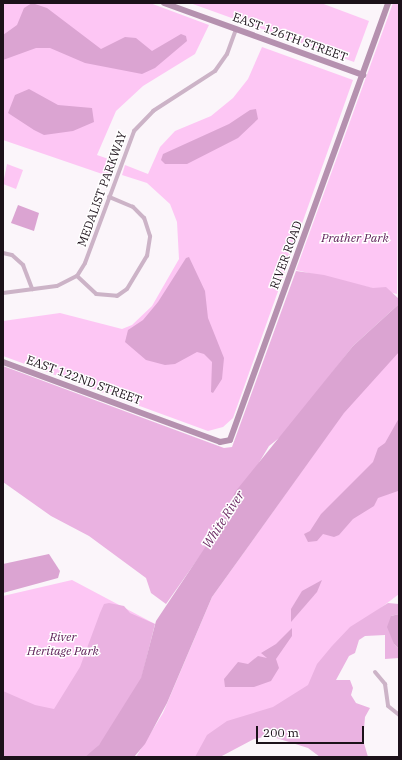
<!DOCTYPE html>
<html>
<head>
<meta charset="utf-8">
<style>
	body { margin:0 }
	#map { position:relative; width:402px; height:760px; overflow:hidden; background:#fbf5fa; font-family:"IBM Plex Serif",serif }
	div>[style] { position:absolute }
	.green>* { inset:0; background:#fdc6f4 }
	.forest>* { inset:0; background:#eab2e1 }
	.water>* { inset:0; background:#dba4d2 }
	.street>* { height:4px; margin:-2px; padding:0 2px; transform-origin:2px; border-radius:2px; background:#ccb3c7 }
	.secondary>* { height:6px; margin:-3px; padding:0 3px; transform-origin:3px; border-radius:3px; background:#b591af }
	span { translate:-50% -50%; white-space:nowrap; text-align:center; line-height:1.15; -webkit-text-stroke:3px #fff; paint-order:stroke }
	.street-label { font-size:12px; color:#1c111a }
	.park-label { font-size:12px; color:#5b1c55; font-style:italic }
	.water-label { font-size:13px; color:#6c2b64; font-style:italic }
	.frame { position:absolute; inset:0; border:4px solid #1c111a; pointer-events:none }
	.scale { position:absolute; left:256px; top:726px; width:108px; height:18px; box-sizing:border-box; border:2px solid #1c111a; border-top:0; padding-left:5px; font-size:12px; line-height:14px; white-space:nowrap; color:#1c111a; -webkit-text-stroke:3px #fff; paint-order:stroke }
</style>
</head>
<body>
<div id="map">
	<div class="green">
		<i style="clip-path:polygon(3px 3px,150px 3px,209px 25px,195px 54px,143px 86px,116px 111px,97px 155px,117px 162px,111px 177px,3px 140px)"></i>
		<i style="clip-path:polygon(190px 3px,321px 3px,369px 21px,354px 62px)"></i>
		<i style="clip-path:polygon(393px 3px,399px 3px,397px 294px,296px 270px)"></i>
		<i style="clip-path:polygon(262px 47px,353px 80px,233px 418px,223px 427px,208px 431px,3px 356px,3px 321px,60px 313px,122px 329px,132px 325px,152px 306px,179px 259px,177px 222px,170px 204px,147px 183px,122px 175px,125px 165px,148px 174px,160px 147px,175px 131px,211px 116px,233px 98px,248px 79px)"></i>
		<i style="clip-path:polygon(7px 164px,23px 170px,16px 189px,3px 184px)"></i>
		<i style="clip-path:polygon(399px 350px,399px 594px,352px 630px,314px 682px,292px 705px,199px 757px,136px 757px,163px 713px,212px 597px,347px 408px)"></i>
		<i style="clip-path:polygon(72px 580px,155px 624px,3px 755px,3px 596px)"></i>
	</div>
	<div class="forest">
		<i style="clip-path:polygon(296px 271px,324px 275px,373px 288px,386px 287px,399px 299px,399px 304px,353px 346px,284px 434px,269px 446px,221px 526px,166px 604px,151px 593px,146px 578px,89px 536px,51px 516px,3px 482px,3px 366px,224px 448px,232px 447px)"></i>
		<i style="clip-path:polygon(109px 603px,124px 606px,130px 613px,155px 624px,141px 680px,118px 724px,93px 752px,85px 757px,3px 757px,3px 691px,35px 705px,54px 709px,80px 667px,100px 613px,104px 604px)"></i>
		<i style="clip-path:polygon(388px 603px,399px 604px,399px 614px,391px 616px,394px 644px,399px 649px,399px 658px,385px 659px,385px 635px,365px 636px,359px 640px,355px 653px,349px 656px,336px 680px,350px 680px,353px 688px,351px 695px,356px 703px,370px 708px,365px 717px,363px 740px,368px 757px,320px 757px,308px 748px,270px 736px,254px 739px,220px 757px,195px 757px,207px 735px,227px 721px,273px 707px,308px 685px,317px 664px,332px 646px,350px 627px)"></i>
	</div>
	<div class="water">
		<i style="clip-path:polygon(32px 3px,47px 8px,101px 49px,125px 37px,136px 38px,152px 51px,181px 34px,186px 36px,187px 41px,155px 68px,142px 74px,85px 63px,50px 48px,36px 48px,3px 60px,3px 35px,17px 25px,24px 8px)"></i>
		<i style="clip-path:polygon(29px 89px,58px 105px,92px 108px,94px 122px,73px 131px,44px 135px,34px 130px,8px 113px,15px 95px)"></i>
		<i style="clip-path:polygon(256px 109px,258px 119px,238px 138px,187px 164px,165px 164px,161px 160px,163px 154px,229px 124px,250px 110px)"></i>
		<i style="clip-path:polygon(18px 205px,39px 213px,34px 231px,11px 223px)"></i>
		<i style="clip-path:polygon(189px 257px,205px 291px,208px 318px,224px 358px,222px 379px,213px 393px,211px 392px,212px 362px,204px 354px,197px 352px,175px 364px,165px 365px,146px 360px,125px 342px,128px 330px,143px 320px,158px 302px,186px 258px)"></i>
		<i style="clip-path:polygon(399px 304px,399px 352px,344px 413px,212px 597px,167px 703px,145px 744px,134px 757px,85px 757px,99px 745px,141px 678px,156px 621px,224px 519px,235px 492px,353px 346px)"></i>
		<i style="clip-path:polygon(399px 418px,398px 491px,378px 498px,374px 506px,353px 519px,339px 535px,334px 537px,323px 534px,317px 541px,308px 542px,304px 534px,310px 531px,321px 514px,373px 462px,378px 448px,385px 443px)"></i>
		<i style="clip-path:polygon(49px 554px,60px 571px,58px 578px,3px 593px,3px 564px)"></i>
		<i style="clip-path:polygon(322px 580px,317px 592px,291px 622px,291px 609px,302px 591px)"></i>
		<i style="clip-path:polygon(399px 614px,399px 649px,394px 644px,387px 627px,391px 616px)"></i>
		<i style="clip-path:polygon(292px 628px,292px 636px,276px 659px,279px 668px,271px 681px,254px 687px,225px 687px,224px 679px,238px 662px,248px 664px,258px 656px,267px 658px,261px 653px,276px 644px)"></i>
	</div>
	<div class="street">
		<i style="left:3px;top:253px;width:9px;rotate:13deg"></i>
		<i style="left:12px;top:255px;width:15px;rotate:42deg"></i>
		<i style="left:23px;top:265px;width:26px;rotate:69deg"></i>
		<i style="left:77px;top:276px;width:26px;rotate:43deg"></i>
		<i style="left:96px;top:294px;width:21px;rotate:5deg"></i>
		<i style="left:117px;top:296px;width:12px;rotate:-35deg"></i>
		<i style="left:127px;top:289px;width:39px;rotate:-59deg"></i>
		<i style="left:147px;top:256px;width:20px;rotate:-81deg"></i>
		<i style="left:150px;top:236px;width:19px;rotate:-108deg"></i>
		<i style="left:144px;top:218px;width:16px;rotate:-135deg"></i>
		<i style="left:133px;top:207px;width:26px;rotate:-157deg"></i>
		<i style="left:3px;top:293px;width:54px;rotate:-7.4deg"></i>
		<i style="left:57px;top:286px;width:22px;rotate:-27deg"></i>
		<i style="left:77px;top:276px;width:15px;rotate:-58deg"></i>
		<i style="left:85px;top:263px;width:141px;rotate:-69.6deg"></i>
		<i style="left:134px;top:131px;width:28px;rotate:-46deg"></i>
		<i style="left:153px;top:111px;width:74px;rotate:-32.8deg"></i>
		<i style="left:215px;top:71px;width:21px;rotate:-55deg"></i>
		<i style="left:227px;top:54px;width:27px;rotate:-70deg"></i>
		<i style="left:375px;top:672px;width:16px;rotate:50deg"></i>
		<i style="left:385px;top:684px;width:22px;rotate:82deg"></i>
		<i style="left:388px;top:706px;width:14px;rotate:39deg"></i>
	</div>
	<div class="secondary">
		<i style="left:164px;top:3px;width:212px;rotate:19.9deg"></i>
		<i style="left:3px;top:362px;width:231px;rotate:20.2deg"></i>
		<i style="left:220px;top:442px;width:10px;rotate:-11deg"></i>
		<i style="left:230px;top:440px;width:465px;rotate:-70.1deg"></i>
	</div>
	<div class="street-label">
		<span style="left:290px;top:37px;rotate:20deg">EAST 126TH STREET</span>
		<span style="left:102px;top:189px;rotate:-70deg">MEDALIST PARKWAY</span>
		<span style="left:286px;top:255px;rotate:-70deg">RIVER ROAD</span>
		<span style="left:84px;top:380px;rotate:20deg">EAST 122ND STREET</span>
	</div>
	<div class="park-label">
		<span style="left:355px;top:238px">Prather Park</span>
		<span style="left:63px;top:644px">River<br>Heritage Park</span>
	</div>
	<div class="water-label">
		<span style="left:224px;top:520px;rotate:-57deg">White River</span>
	</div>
	<div class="frame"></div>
	<div class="scale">200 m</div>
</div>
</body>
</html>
